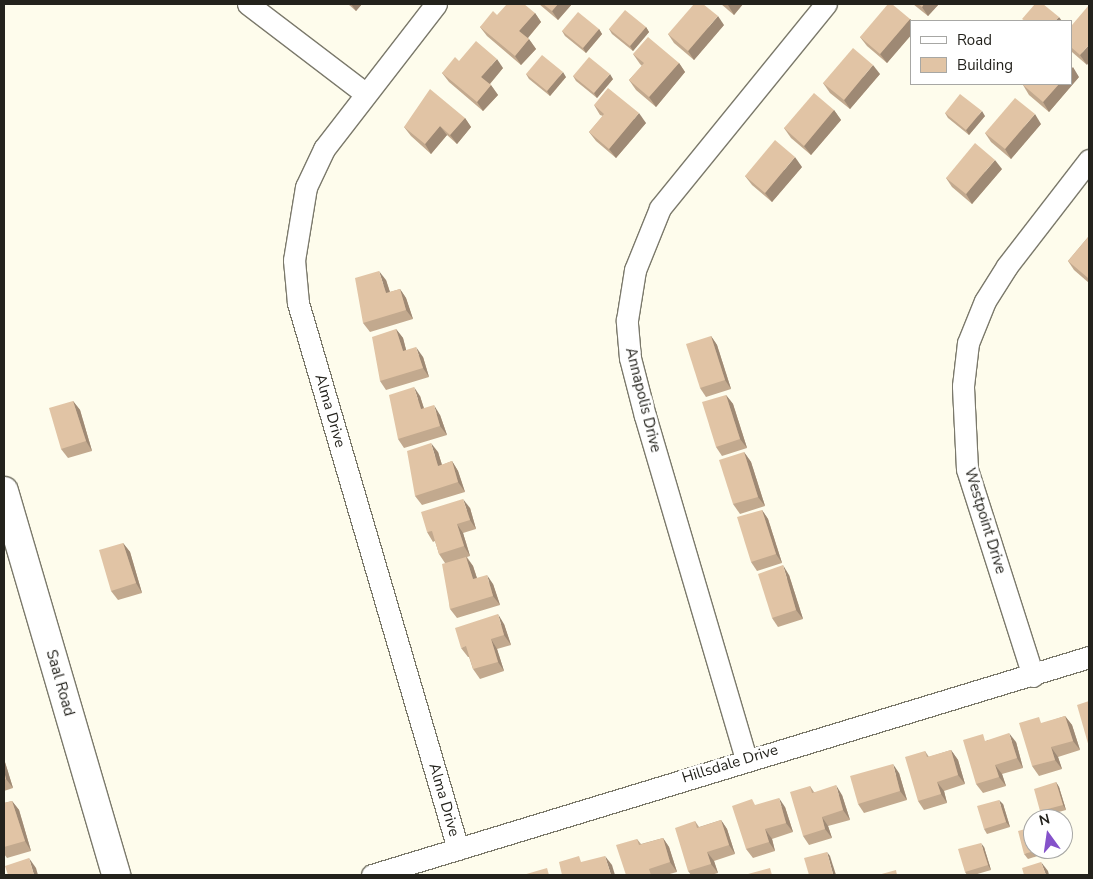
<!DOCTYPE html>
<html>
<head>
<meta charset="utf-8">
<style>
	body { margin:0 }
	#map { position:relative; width:1093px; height:879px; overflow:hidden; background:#fefcec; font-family:"Nunito Sans",sans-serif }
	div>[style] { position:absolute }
	.roads { filter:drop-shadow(1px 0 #7b796b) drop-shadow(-1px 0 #7b796b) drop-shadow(0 1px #7b796b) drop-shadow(0 -1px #7b796b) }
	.street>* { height:21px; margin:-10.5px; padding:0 10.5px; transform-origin:10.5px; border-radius:10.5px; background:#fff }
	.secondary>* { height:28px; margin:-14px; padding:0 14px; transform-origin:14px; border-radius:14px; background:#fff }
	.wall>* { inset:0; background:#c2a98e }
	.shaded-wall>* { inset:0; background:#9e8974 }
	.building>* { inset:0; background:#e1c4a5 }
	span { translate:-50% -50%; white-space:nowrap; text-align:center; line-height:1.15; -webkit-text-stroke:5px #fff; paint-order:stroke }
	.street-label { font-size:15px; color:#23221c }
	.frame { position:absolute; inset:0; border:5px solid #23221c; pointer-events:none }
	.legend { position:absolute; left:910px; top:20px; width:162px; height:65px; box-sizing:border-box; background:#fff; border:1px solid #a7a7a4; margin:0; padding:6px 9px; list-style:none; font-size:15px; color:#23221c }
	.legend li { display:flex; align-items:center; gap:10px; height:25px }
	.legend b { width:25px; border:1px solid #a7a7a4 }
	.north { position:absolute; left:1023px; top:809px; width:50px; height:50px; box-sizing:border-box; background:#fff; border:1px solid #a7a7a4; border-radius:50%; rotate:346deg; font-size:14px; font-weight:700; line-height:20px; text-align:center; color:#23221c }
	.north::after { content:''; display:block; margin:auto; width:18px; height:22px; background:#8552ca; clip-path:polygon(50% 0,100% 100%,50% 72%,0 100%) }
</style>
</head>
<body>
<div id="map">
	<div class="roads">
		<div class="street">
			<i style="left:248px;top:4px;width:147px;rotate:37.3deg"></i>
			<i style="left:436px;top:4px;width:183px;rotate:127.7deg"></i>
			<i style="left:324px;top:149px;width:42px;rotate:115.3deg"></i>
			<i style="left:306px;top:187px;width:74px;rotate:99.3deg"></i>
			<i style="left:294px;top:260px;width:43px;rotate:84.7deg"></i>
			<i style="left:298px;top:303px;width:569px;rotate:73.67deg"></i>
			<i style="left:1033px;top:676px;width:217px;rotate:-107.7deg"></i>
			<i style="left:967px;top:469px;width:83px;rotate:-92.8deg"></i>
			<i style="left:963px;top:386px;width:43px;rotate:-83.4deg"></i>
			<i style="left:968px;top:343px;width:45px;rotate:-68deg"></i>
			<i style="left:985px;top:301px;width:41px;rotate:-57.8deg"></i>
			<i style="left:1007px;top:266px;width:134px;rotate:-52.3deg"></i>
			<i style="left:746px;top:759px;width:358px;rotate:-106.4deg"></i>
			<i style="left:645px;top:416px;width:60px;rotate:-104.5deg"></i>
			<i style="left:630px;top:358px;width:38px;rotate:-95deg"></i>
			<i style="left:627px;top:320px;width:51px;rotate:-80.9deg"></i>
			<i style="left:635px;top:270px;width:67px;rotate:-68deg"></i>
			<i style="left:660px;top:208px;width:263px;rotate:-50.9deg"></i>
			<i style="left:372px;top:875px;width:749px;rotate:-16.91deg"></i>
		</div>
		<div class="secondary">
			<i style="left:4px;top:491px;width:400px;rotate:73.7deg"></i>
		</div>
	</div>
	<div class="wall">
		<i style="clip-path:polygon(348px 4px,362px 4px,356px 11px)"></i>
		<i style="clip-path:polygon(539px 4px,572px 4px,558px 20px)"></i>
		<i style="clip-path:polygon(721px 4px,743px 4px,734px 15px)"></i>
		<i style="clip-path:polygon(913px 4px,939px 4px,928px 16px)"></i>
		<i style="clip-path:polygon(535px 13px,541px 22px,528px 38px,536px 49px,521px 65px,487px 36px,480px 27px,497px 15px)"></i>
		<i style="clip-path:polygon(910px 19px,912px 21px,912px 34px,887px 63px,867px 46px,860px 37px)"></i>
		<i style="clip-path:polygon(724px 25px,694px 60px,674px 43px,668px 34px)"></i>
		<i style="clip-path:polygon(1072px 25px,1087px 65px,1072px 52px)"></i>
		<i style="clip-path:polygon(646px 27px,649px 32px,633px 51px,612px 34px,609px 29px)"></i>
		<i style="clip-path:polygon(599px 29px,602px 34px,586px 53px,565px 36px,562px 31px)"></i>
		<i style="clip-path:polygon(633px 54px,679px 63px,685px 72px,656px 107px,636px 90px,629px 80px,642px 66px,640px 64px)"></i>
		<i style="clip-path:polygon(459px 61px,503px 68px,490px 84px,498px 95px,483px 111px,449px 82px,442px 73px)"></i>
		<i style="clip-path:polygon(526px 74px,566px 77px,550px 96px,529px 79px)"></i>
		<i style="clip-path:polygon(880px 74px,850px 109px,830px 93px,823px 83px)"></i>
		<i style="clip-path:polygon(573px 76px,613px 79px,597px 98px,576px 81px)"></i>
		<i style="clip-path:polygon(1079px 77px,1049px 112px,1029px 95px,1023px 85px)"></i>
		<i style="clip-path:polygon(594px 105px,646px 123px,616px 158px,596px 141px,589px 132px,603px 116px,600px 115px)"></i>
		<i style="clip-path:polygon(834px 110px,841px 120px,811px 155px,791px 138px,784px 128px)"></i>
		<i style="clip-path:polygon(945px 113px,985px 116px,969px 135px,948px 118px)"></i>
		<i style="clip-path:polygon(465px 118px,471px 127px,457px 144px,447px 135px,431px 154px,411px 136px,404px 127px)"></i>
		<i style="clip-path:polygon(1041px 124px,1011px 159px,991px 142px,985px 133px)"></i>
		<i style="clip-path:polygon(802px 167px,772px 202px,752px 185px,745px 176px)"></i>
		<i style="clip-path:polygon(1002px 169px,972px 204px,952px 187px,946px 178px)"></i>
		<i style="clip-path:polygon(1089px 236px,1089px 283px,1074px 270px,1068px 261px)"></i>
		<i style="clip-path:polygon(386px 280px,390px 292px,400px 289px,406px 298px,413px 319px,370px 332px,363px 323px)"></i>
		<i style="clip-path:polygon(396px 329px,403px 338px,406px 350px,423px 357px,429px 377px,386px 390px,380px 381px)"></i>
		<i style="clip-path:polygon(711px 336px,717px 345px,731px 389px,706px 397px,700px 388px)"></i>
		<i style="clip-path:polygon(726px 395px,733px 404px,747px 448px,722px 456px,716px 447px)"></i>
		<i style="clip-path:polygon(420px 396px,424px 408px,440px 415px,447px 435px,404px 448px,398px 439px)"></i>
		<i style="clip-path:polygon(73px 401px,80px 410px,92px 451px,68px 458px,61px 449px)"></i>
		<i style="clip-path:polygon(438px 452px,442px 465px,452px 461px,458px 471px,465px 492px,422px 505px,415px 496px)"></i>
		<i style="clip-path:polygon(744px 452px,751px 462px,765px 506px,740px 514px,733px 504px)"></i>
		<i style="clip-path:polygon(470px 508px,476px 529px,463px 533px,470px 556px,467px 557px,473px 566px,477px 578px,493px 584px,500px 605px,457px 618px,450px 609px,445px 563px,439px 554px,435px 541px,433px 542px,427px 532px)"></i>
		<i style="clip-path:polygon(762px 510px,768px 519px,782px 563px,757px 571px,751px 562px)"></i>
		<i style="clip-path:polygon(123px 543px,130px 552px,142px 593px,118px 600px,111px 591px)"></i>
		<i style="clip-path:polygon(789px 575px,803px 619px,778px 627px,772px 618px)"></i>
		<i style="clip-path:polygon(504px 624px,511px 645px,497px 649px,504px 671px,480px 679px,473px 669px,469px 657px,468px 657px,461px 648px)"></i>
		<i style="clip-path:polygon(1065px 716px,1072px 725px,1080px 750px,1058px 757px,1062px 769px,1039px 776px,1032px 766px,1044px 723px)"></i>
		<i style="clip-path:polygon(987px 740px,1016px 742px,1023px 768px,1002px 774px,1006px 786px,983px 793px,976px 784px)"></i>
		<i style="clip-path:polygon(951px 750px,958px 760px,965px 784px,944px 791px,947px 803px,924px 810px,918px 801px,925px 751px,929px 757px)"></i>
		<i style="clip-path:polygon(4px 759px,13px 788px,4px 791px)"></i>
		<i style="clip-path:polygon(899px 773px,907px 800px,864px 813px,858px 804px)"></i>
		<i style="clip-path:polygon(1056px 782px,1059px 787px,1066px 810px,1044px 816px,1040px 811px)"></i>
		<i style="clip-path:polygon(810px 786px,814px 792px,842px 795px,850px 820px,828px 826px,832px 838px,809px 845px,803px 836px)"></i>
		<i style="clip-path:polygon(12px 801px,19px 810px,31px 851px,7px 858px,4px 854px,4px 803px)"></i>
		<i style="clip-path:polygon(1003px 804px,1010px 827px,987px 834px,984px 829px)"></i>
		<i style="clip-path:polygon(756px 805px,785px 807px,793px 832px,772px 839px,775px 851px,753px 858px,746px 849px)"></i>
		<i style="clip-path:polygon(721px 820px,727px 829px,735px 854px,714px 861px,718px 873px,711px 875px,691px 875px,688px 871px,695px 821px,699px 827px)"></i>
		<i style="clip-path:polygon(663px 838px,669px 847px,677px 872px,666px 875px,626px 875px,637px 839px,641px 844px)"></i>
		<i style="clip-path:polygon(984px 847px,991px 870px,974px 875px,967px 875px,965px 872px)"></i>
		<i style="clip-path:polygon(1033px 849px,1049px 849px,1050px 852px,1028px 859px,1024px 854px)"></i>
	</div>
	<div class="shaded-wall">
		<i style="clip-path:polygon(351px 4px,362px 4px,356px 11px)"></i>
		<i style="clip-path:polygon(558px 4px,572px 4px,558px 20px,552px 11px)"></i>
		<i style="clip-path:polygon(729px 4px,743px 4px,734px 15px,728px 5px)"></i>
		<i style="clip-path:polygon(924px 4px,939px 4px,928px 16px,922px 7px)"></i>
		<i style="clip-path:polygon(535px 13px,541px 22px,526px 40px,519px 31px)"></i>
		<i style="clip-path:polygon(718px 16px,724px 25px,694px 60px,688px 51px)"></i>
		<i style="clip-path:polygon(1059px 17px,1062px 21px,1055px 21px)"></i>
		<i style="clip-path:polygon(910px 19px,912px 21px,912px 34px,887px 63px,880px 54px)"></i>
		<i style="clip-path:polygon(646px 27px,649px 32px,633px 51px,630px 46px)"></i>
		<i style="clip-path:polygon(599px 29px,602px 34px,586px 53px,583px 48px)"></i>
		<i style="clip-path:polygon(529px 39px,536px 49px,521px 65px,515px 56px)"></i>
		<i style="clip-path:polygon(1089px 45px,1089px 62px,1087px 65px,1080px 55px)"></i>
		<i style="clip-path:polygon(497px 59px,503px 68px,488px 86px,481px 77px)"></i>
		<i style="clip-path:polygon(679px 63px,685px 72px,656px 107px,649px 97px)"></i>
		<i style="clip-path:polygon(873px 65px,880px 74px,850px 109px,844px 100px)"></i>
		<i style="clip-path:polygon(1073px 67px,1079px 77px,1049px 112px,1043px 102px,1059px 84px,1072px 84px,1072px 68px)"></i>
		<i style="clip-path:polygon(563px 72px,566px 77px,550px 96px,547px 91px)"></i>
		<i style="clip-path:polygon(610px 74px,613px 79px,597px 98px,594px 93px)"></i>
		<i style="clip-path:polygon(491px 85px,498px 95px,483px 111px,477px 102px)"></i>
		<i style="clip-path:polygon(834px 110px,841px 120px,811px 155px,804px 146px)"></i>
		<i style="clip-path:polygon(982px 111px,985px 116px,969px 135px,966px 130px)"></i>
		<i style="clip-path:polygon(639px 113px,646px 123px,616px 158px,609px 149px)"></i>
		<i style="clip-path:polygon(1035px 114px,1041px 124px,1011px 159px,1005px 149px)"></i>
		<i style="clip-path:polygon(465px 118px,471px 127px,457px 144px,450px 135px)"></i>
		<i style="clip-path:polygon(440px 126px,447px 135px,431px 154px,425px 144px)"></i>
		<i style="clip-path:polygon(795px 157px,802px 167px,772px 202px,765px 193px)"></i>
		<i style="clip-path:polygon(995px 160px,1002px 169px,972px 204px,966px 194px)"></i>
		<i style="clip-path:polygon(379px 271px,386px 280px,393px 302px,386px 293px)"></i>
		<i style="clip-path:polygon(400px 289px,406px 298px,413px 319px,406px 310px)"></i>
		<i style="clip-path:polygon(396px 329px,403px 338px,409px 361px,403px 351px)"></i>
		<i style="clip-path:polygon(711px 336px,717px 345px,731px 389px,725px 380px)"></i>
		<i style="clip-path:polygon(416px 347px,423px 357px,429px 377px,423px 368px)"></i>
		<i style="clip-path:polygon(414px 387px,420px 396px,427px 419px,421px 409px)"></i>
		<i style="clip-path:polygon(726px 395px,733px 404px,747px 448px,740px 439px)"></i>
		<i style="clip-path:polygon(73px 401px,80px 410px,92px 451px,86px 441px)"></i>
		<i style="clip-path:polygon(434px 405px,440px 415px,447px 435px,440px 426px)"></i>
		<i style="clip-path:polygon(431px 443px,438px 452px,445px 475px,438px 466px)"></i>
		<i style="clip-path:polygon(744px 452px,751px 462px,765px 506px,758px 497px)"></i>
		<i style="clip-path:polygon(452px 461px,458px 471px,465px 492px,458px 482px)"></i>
		<i style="clip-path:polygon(463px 499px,470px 508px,476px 529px,470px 520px)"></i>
		<i style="clip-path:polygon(762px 510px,768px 519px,782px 563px,776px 554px)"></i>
		<i style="clip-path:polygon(457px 524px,463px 533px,470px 556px,464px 546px)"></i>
		<i style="clip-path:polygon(123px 543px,130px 552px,142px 593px,136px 583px)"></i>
		<i style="clip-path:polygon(466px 557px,473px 566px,480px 588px,473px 579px)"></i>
		<i style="clip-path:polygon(783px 565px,789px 575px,803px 619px,796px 610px)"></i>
		<i style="clip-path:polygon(487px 575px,493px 584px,500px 605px,493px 596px)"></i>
		<i style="clip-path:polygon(498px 614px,504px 624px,511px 645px,504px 635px)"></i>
		<i style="clip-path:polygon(491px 639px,497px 649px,504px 671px,498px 662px)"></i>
		<i style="clip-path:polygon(1065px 716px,1072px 725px,1080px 750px,1073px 741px)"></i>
		<i style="clip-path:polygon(1009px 733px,1016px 742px,1023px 768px,1017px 758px)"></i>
		<i style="clip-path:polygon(1051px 747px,1058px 757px,1062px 769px,1055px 760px)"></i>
		<i style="clip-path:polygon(951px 750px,958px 760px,965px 784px,958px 775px)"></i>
		<i style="clip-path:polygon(4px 759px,13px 788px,6px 779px,4px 771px)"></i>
		<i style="clip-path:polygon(893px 764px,899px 773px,907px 800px,900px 791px)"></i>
		<i style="clip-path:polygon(995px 765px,1002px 774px,1006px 786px,999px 777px)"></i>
		<i style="clip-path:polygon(937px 782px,944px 791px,947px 803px,941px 794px)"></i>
		<i style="clip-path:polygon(1056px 782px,1059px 787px,1066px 810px,1063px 805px)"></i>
		<i style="clip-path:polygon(836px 785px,842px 795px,850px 820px,843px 810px)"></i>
		<i style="clip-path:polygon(779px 798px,785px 807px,793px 832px,786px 823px)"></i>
		<i style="clip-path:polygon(999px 800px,1003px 804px,1010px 827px,1006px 822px)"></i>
		<i style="clip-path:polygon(12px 801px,19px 810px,31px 851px,25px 841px)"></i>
		<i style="clip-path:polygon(822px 817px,828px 826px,832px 838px,825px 829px)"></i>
		<i style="clip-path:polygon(721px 820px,727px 829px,735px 854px,729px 845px)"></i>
		<i style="clip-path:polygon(765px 829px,772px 839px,775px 851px,769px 842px)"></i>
		<i style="clip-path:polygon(663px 838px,669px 847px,677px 872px,670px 862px)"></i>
		<i style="clip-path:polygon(981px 843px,984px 847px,991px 870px,988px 865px)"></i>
		<i style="clip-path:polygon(707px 852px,714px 861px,718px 873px,711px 864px)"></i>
		<i style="clip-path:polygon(827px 852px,830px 856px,836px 875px,833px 874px)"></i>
		<i style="clip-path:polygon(605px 856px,612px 865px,615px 875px,611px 875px)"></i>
		<i style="clip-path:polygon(29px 858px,36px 868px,38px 875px,34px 875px)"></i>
		<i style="clip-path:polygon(1041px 862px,1048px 871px,1049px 875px,1046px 875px)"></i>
	</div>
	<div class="building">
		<i style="clip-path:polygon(507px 4px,524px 4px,535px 13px,519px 31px,529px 39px,515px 56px,480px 27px,493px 11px,497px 15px)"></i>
		<i style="clip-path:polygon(543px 4px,558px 4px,552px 11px)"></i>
		<i style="clip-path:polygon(694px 4px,703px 4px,718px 16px,688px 51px,668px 34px)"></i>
		<i style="clip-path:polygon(888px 4px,892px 4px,910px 19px,880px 54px,860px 37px)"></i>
		<i style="clip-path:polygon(918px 4px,924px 4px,922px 7px)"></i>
		<i style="clip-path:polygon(1035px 4px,1043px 4px,1059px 17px,1055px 21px,1025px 21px,1022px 19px)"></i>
		<i style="clip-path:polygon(1089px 5px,1089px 45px,1080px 55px,1072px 48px,1072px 25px)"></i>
		<i style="clip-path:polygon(625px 10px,646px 27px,630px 46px,609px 29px)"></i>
		<i style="clip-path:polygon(578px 12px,599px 29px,583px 48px,562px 31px)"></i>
		<i style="clip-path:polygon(648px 37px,679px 63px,649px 97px,629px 80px,644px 63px,633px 54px)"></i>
		<i style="clip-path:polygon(476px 41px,497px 59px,481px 77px,491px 85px,477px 102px,442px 73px,455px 57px,459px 61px)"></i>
		<i style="clip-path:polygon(853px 48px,873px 65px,844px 100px,823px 83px)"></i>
		<i style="clip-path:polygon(542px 55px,563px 72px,547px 91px,526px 74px)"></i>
		<i style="clip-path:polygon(589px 57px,610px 74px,594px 93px,573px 76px)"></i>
		<i style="clip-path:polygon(1024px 84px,1059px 84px,1043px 102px,1023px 85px)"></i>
		<i style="clip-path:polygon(608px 88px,639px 113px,609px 149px,589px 132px,604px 114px,594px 105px)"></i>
		<i style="clip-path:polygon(430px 89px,465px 118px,450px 135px,440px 126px,425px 144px,404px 127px)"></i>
		<i style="clip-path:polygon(814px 93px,834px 110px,804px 146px,784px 128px)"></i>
		<i style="clip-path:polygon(960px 94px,982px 111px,966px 130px,945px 113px)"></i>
		<i style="clip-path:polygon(1015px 98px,1035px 114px,1005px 149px,985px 133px)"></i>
		<i style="clip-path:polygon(775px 140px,795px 157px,765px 193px,745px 176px)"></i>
		<i style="clip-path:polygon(975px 143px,995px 160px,966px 194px,946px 178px)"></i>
		<i style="clip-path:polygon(1089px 236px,1089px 276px,1088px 278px,1068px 261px)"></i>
		<i style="clip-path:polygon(379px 271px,386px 293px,400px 289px,406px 310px,363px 323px,355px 278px)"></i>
		<i style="clip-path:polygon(396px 329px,403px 351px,416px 347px,423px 368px,380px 381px,372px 337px)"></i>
		<i style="clip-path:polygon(711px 336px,725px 380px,700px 388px,686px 344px)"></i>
		<i style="clip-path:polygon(414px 387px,421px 409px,434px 405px,440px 426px,398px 439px,389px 395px)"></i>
		<i style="clip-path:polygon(726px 395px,740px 439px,716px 447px,702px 402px)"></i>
		<i style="clip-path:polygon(73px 401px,86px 441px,61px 449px,49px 408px)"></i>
		<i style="clip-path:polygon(431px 443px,438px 466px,452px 461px,458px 482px,415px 496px,407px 451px)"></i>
		<i style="clip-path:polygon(744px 452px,758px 497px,733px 504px,719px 460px)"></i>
		<i style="clip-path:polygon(463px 499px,470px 520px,457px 524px,464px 546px,439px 554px,432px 531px,427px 532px,421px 512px)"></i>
		<i style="clip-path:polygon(762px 510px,776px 554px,751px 562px,737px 517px)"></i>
		<i style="clip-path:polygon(123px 543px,136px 583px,111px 591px,99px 550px)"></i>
		<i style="clip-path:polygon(466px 557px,473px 579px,487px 575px,493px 596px,450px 609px,442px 564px)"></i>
		<i style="clip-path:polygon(783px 565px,796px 610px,772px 618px,758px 574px)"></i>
		<i style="clip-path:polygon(498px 614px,504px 635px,491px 639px,498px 662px,473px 669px,466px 646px,461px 648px,455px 628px)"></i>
		<i style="clip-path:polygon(1089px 701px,1089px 747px,1077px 705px)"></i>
		<i style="clip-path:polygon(1065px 716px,1073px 741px,1051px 747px,1055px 760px,1032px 766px,1019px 723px,1039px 717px,1041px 723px)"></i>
		<i style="clip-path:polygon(1009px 733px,1017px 758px,995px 765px,999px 777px,976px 784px,963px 740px,983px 734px,985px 741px)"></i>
		<i style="clip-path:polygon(951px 750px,958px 775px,937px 782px,941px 794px,918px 801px,905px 757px,925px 751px,927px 757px)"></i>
		<i style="clip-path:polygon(893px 764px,900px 791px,858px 804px,850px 776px)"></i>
		<i style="clip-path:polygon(4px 771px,6px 779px,4px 780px)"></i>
		<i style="clip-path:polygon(1056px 782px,1063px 805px,1040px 811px,1034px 789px)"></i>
		<i style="clip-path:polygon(836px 785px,843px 810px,822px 817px,825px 829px,803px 836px,790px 792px,810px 786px,812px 793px)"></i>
		<i style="clip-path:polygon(779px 798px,786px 823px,765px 829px,769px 842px,746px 849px,732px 806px,752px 799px,755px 805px)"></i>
		<i style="clip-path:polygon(999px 800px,1006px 822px,984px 829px,977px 806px)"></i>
		<i style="clip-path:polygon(12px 801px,25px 841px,4px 847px,4px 803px)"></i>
		<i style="clip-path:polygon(721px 820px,729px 845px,707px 852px,711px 864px,688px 871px,675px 828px,695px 821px,697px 828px)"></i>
		<i style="clip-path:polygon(1033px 827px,1033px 849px,1041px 849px,1024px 854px,1018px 831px)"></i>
		<i style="clip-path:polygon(663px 838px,670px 862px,649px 869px,651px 875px,626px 875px,616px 845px,637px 839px,639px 845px)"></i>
		<i style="clip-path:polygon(981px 843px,988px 865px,965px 872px,958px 849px)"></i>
		<i style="clip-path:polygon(827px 852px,833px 874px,831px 875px,809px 875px,804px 858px)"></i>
		<i style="clip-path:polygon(579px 856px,581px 862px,605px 856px,611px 875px,562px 875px,559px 862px)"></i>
		<i style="clip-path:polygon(29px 858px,34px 875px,8px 875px,5px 866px)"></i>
		<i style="clip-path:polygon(1041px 862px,1046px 875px,1024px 875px,1022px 868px)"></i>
		<i style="clip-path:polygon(547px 868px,549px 875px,523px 875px)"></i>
		<i style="clip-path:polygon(770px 868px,772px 875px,748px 875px,748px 874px)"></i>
		<i style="clip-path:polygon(896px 870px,897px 875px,878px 875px)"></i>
	</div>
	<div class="street-label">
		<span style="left:643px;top:400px;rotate:76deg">Annapolis Drive</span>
		<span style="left:330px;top:411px;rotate:74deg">Alma Drive</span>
		<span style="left:985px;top:521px;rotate:73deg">Westpoint Drive</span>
		<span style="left:60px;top:683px;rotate:74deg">Saal Road</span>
		<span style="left:730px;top:764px;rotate:-17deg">Hillsdale Drive</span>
		<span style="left:444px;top:800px;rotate:74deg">Alma Drive</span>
	</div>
	<div class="frame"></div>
	<ul class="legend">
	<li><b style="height:6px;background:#fff"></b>Road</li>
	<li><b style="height:14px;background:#e1c4a5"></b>Building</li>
	</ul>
	<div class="north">N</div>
</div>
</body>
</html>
